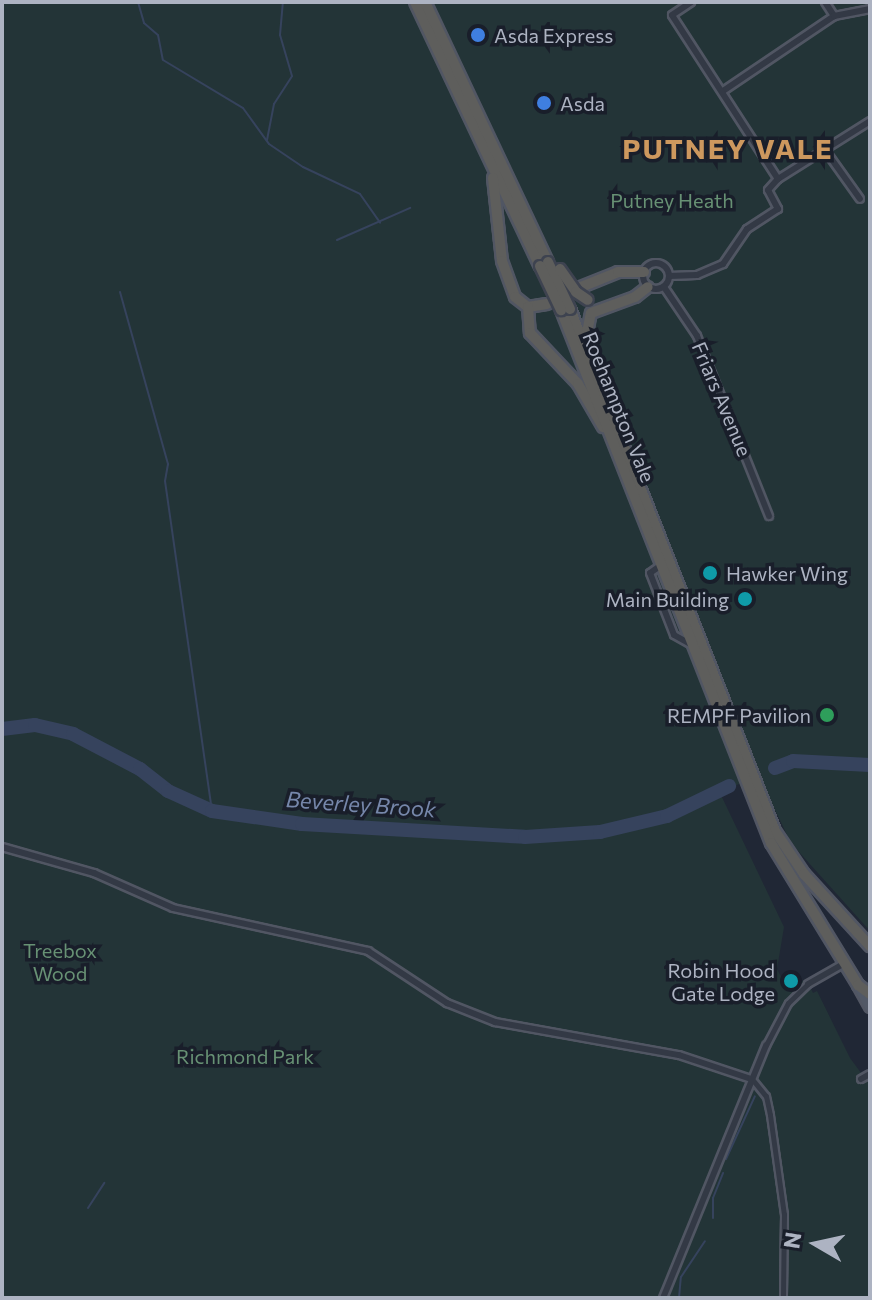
<!DOCTYPE html>
<html>
<head>
<meta charset="utf-8">
<style>
	body { margin:0 }
	#map { position:relative; width:872px; height:1300px; overflow:hidden; background:#202735; font-family:Commissioner,sans-serif }
	div>[style] { position:absolute }
	.green>* { inset:0; background:#233437 }
	.stream>* { height:2px; margin:-1px; padding:0 1px; transform-origin:1px; border-radius:1px; background:#36435d }
	.river>* { height:14px; margin:-7px; padding:0 7px; transform-origin:7px; border-radius:7px; background:#36435d }
	.roads { filter:drop-shadow(2px 0 #515663) drop-shadow(-2px 0 #515663) drop-shadow(0 2px #515663) drop-shadow(0 -2px #515663) }
	.pedestrian>* { height:5px; margin:-2.5px; padding:0 2.5px; transform-origin:2.5px; border-radius:2.5px; background:#333945 }
	.minor>* { height:6px; margin:-3px; padding:0 3px; transform-origin:3px; border-radius:3px; background:#333945 }
	.minor>.ring { margin:-3px; padding:0; box-sizing:content-box; background:none; border:6px solid #333945; border-radius:50% }
	.primary>* { height:10px; margin:-5px; padding:0 5px; transform-origin:5px; border-radius:5px; background:#515866 }
	.trunk>* { height:10px; margin:-5px; padding:0 5px; transform-origin:5px; border-radius:5px; background:#5e5e5c }
	.bridges { filter:drop-shadow(2px 0 #3e4350) drop-shadow(-2px 0 #3e4350) drop-shadow(0 2px #3e4350) drop-shadow(0 -2px #3e4350) }
	.trunk-bridge>* { height:10px; margin:-5px; padding:0 5px; transform-origin:5px; border-radius:5px; background:#5e5e5c }
	.dots>* { width:22px; height:22px; translate:-50% -50%; box-sizing:border-box; border:4px solid #191e2a; border-radius:50% }
	span { translate:-50% -50%; white-space:nowrap; text-align:center; line-height:1.15; -webkit-text-stroke:7px #191e2a; paint-order:stroke }
	.poi-label { font-size:20px; color:#adb3c2 }
	.left { translate:0 -50%; text-align:left }
	.right { translate:-100% -50%; text-align:right }
	.park-label { font-size:20px; color:#679174 }
	.street-label { font-size:20px; color:#adb3c2 }
	.water-label { font-size:22px; color:#7687aa; font-style:italic }
	.district-label { font-size:28px; color:#cd985e; font-weight:700; letter-spacing:2px }
	.frame { position:absolute; inset:0; border:4px solid #adb3c2; pointer-events:none }
	.north { position:absolute; left:776px; top:1204px; width:80px; height:80px; -webkit-text-stroke:6px #191e2a; paint-order:stroke; rotate:279deg; font-size:22px; font-weight:700; line-height:32px; text-align:center; color:#adb3c2 }
	.north::after { content:''; display:block; margin:auto; width:28px; height:36px; background:#adb3c2; clip-path:polygon(50% 0,100% 100%,50% 72%,0 100%) }
</style>
</head>
<body>
<div id="map">
	<div class="green">
		<i style="clip-path:polygon(2px 2px,870px 2px,870px 931px,791px 843px,758px 775px,720px 793px,784px 927px,777px 969px,788px 990px,806px 979px,813px 993px,817px 991px,850px 1058px,870px 1085px,870px 1298px,2px 1298px)"></i>
	</div>
	<div class="stream">
		<i style="left:138px;top:2px;width:22px;rotate:74deg"></i>
		<i style="left:144px;top:23px;width:18px;rotate:41deg"></i>
		<i style="left:158px;top:35px;width:25px;rotate:79deg"></i>
		<i style="left:163px;top:60px;width:93px;rotate:31deg"></i>
		<i style="left:243px;top:108px;width:44px;rotate:54.2deg"></i>
		<i style="left:269px;top:144px;width:41px;rotate:34.1deg"></i>
		<i style="left:303px;top:167px;width:63px;rotate:25.3deg"></i>
		<i style="left:360px;top:194px;width:35px;rotate:55deg"></i>
		<i style="left:267px;top:140px;width:37px;rotate:-79deg"></i>
		<i style="left:274px;top:104px;width:33px;rotate:-57deg"></i>
		<i style="left:292px;top:76px;width:43px;rotate:-106.3deg"></i>
		<i style="left:280px;top:35px;width:33px;rotate:-85deg"></i>
		<i style="left:337px;top:240px;width:80px;rotate:-23.7deg"></i>
		<i style="left:120px;top:292px;width:179px;rotate:74.4deg"></i>
		<i style="left:168px;top:464px;width:17px;rotate:100deg"></i>
		<i style="left:165px;top:481px;width:333px;rotate:81.9deg"></i>
		<i style="left:726px;top:1159px;width:69px;rotate:-65.3deg"></i>
		<i style="left:88px;top:1208px;width:30px;rotate:-57deg"></i>
		<i style="left:713px;top:1218px;width:20px;rotate:-90deg"></i>
		<i style="left:713px;top:1198px;width:27px;rotate:-68deg"></i>
		<i style="left:679px;top:1298px;width:21px;rotate:-85deg"></i>
		<i style="left:681px;top:1277px;width:43px;rotate:-56.3deg"></i>
	</div>
	<div class="river">
		<i style="left:2px;top:729px;width:33px;rotate:-7deg"></i>
		<i style="left:35px;top:725px;width:39px;rotate:13deg"></i>
		<i style="left:73px;top:734px;width:76px;rotate:27.6deg"></i>
		<i style="left:140px;top:769px;width:36px;rotate:38deg"></i>
		<i style="left:168px;top:791px;width:48px;rotate:24.4deg"></i>
		<i style="left:212px;top:811px;width:91px;rotate:8.2deg"></i>
		<i style="left:302px;top:824px;width:223px;rotate:3.3deg"></i>
		<i style="left:525px;top:837px;width:75px;rotate:-3.8deg"></i>
		<i style="left:600px;top:832px;width:69px;rotate:-13.4deg"></i>
		<i style="left:667px;top:816px;width:69px;rotate:-25.8deg"></i>
		<i style="left:775px;top:768px;width:19px;rotate:-21deg"></i>
		<i style="left:793px;top:761px;width:77px;rotate:3deg"></i>
	</div>
	<div class="roads">
		<div class="pedestrian">
			<i style="left:766px;top:1045px;width:47px;rotate:-62.4deg"></i>
			<i style="left:788px;top:1003px;width:28px;rotate:-44deg"></i>
			<i style="left:752px;top:1079px;width:22px;rotate:51deg"></i>
			<i style="left:766px;top:1096px;width:19px;rotate:78deg"></i>
			<i style="left:770px;top:1115px;width:100px;rotate:82deg"></i>
			<i style="left:784px;top:1214px;width:84px;rotate:90.7deg"></i>
		</div>
		<div class="minor">
			<i style="left:825px;top:2px;width:17px;rotate:57deg"></i>
			<i style="left:723px;top:91px;width:134px;rotate:-34deg"></i>
			<i style="left:834px;top:16px;width:37px;rotate:-11deg"></i>
			<i style="left:825px;top:150px;width:60px;rotate:54.5deg"></i>
			<i style="left:778px;top:179px;width:109px;rotate:-32.2deg"></i>
			<i class="ring" style="left:643px;top:263px;width:20px;height:20px"></i>
			<i style="left:669px;top:276px;width:28px;rotate:-2deg"></i>
			<i style="left:697px;top:275px;width:28px;rotate:-23deg"></i>
			<i style="left:723px;top:264px;width:42px;rotate:-55.6deg"></i>
			<i style="left:747px;top:229px;width:37px;rotate:-33deg"></i>
			<i style="left:778px;top:209px;width:21px;rotate:-118deg"></i>
			<i style="left:768px;top:190px;width:15px;rotate:-48deg"></i>
			<i style="left:778px;top:179px;width:195px;rotate:-122.9deg"></i>
			<i style="left:672px;top:15px;width:23px;rotate:-34deg"></i>
			<i style="left:664px;top:287px;width:59px;rotate:56deg"></i>
			<i style="left:697px;top:336px;width:194px;rotate:68.2deg"></i>
			<i style="left:660px;top:566px;width:12px;rotate:145deg"></i>
			<i style="left:650px;top:573px;width:66px;rotate:68.8deg"></i>
			<i style="left:674px;top:635px;width:21px;rotate:29deg"></i>
			<i style="left:2px;top:847px;width:96px;rotate:15.8deg"></i>
			<i style="left:94px;top:873px;width:86px;rotate:23.9deg"></i>
			<i style="left:173px;top:908px;width:200px;rotate:12.4deg"></i>
			<i style="left:368px;top:951px;width:95px;rotate:33.4deg"></i>
			<i style="left:447px;top:1003px;width:52px;rotate:21.6deg"></i>
			<i style="left:495px;top:1022px;width:187px;rotate:10.2deg"></i>
			<i style="left:679px;top:1055px;width:76px;rotate:18.4deg"></i>
			<i style="left:808px;top:984px;width:43px;rotate:-29.6deg"></i>
			<i style="left:861px;top:1079px;width:10px;rotate:-29deg"></i>
			<i style="left:663px;top:1298px;width:273px;rotate:-67.8deg"></i>
		</div>
		<div class="primary">
			<i style="left:858px;top:985px;width:25px;rotate:61deg"></i>
		</div>
		<div class="trunk">
			<i style="left:415px;top:2px;width:292px;rotate:64.7deg"></i>
			<i style="left:425px;top:2px;width:288px;rotate:64.7deg"></i>
			<i style="left:493px;top:178px;width:83px;rotate:83.8deg"></i>
			<i style="left:502px;top:261px;width:38px;rotate:70deg"></i>
			<i style="left:515px;top:297px;width:16px;rotate:38deg"></i>
			<i style="left:528px;top:307px;width:19px;rotate:-9deg"></i>
			<i style="left:581px;top:287px;width:40px;rotate:-22deg"></i>
			<i style="left:618px;top:272px;width:26px"></i>
			<i style="left:528px;top:307px;width:26px;rotate:86deg"></i>
			<i style="left:530px;top:333px;width:70px;rotate:46.7deg"></i>
			<i style="left:578px;top:384px;width:50px;rotate:59.8deg"></i>
			<i style="left:570px;top:309px;width:561px;rotate:68.56deg"></i>
			<i style="left:775px;top:831px;width:52px;rotate:56deg"></i>
			<i style="left:804px;top:874px;width:98px;rotate:47.5deg"></i>
			<i style="left:561px;top:310px;width:573px;rotate:68.5deg"></i>
			<i style="left:771px;top:843px;width:167px;rotate:58.5deg"></i>
			<i style="left:858px;top:985px;width:15px;rotate:37deg"></i>
			<i style="left:586px;top:338px;width:25px;rotate:-79deg"></i>
			<i style="left:591px;top:313px;width:47px;rotate:-20deg"></i>
			<i style="left:635px;top:297px;width:16px;rotate:-38deg"></i>
		</div>
	</div>
	<div class="bridges">
		<div class="trunk-bridge">
			<i style="left:548px;top:262px;width:52px;rotate:64.9deg"></i>
			<i style="left:540px;top:266px;width:49px;rotate:64.5deg"></i>
			<i style="left:560px;top:269px;width:28px;rotate:55deg"></i>
			<i style="left:576px;top:292px;width:14px;rotate:34deg"></i>
		</div>
	</div>
	<div class="dots">
		<i style="left:478px;top:35px;background:#3f7fe0"></i>
		<i style="left:544px;top:103px;background:#3f7fe0"></i>
		<i style="left:710px;top:573px;background:#0f9aa8"></i>
		<i style="left:745px;top:599px;background:#0f9aa8"></i>
		<i style="left:827px;top:715px;background:#2e9e5b"></i>
		<i style="left:791px;top:981px;background:#0f9aa8"></i>
	</div>
	<div class="poi-label">
		<span class="left" style="left:494px;top:35px">Asda Express</span>
		<span class="left" style="left:560px;top:103px">Asda</span>
		<span class="left" style="left:726px;top:573px">Hawker Wing</span>
		<span class="right" style="left:729px;top:599px">Main Building</span>
		<span class="right" style="left:811px;top:715px">REMPF Pavilion</span>
		<span class="right" style="left:775px;top:982px">Robin Hood<br>Gate Lodge</span>
	</div>
	<div class="park-label">
		<span style="left:672px;top:200px">Putney Heath</span>
		<span style="left:60px;top:962px">Treebox<br>Wood</span>
		<span style="left:245px;top:1056px">Richmond Park</span>
	</div>
	<div class="street-label">
		<span style="left:722px;top:399px;rotate:67deg">Friars Avenue</span>
		<span style="left:619px;top:407px;rotate:68deg">Roehampton Vale</span>
	</div>
	<div class="water-label">
		<span style="left:361px;top:804px;rotate:4deg">Beverley Brook</span>
	</div>
	<div class="district-label">
		<span style="left:728px;top:148px">PUTNEY VALE</span>
	</div>
	<div class="frame"></div>
	<div class="north">N</div>
</div>
</body>
</html>
